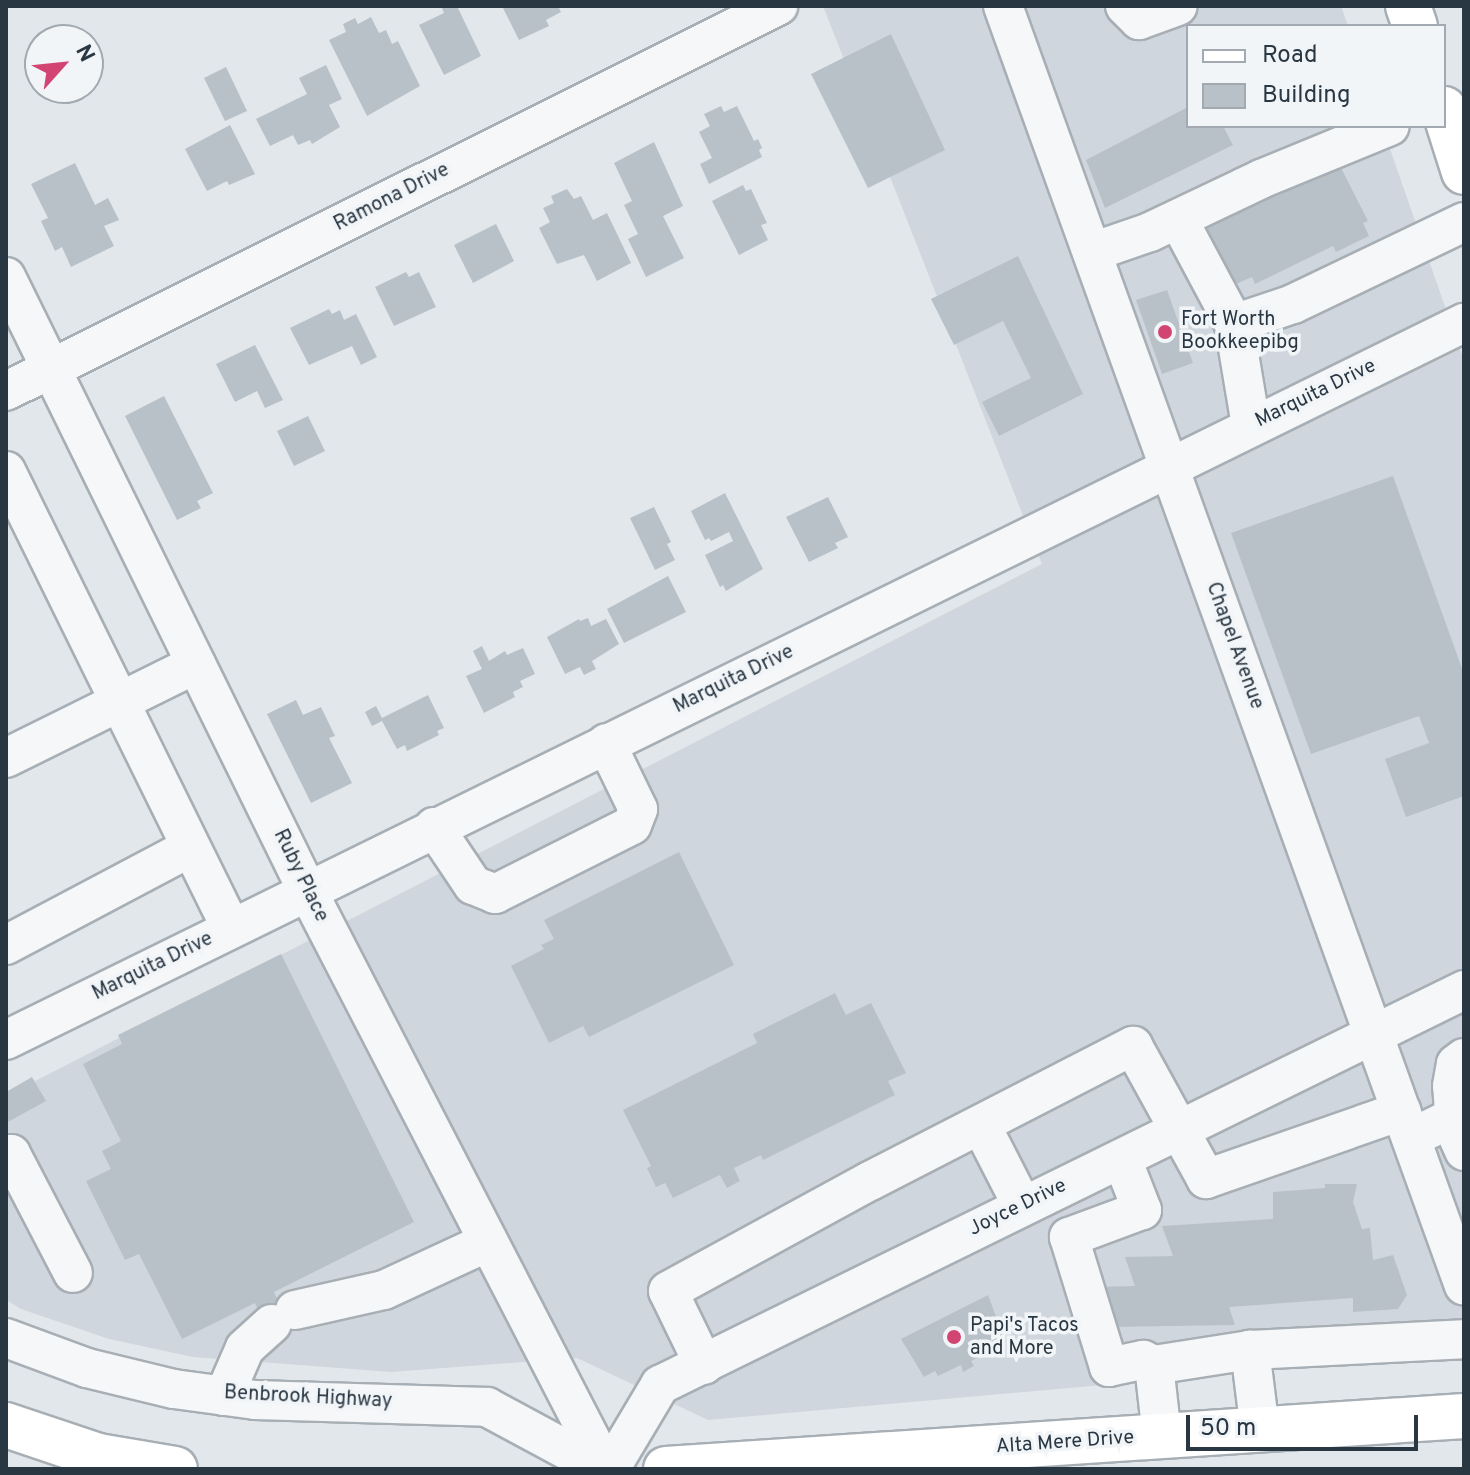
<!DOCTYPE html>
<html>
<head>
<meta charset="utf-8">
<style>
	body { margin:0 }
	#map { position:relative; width:1470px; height:1475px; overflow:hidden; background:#e2e7eb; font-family:Overpass,sans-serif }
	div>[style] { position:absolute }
	.built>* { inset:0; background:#d0d6dd }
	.building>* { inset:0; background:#b9c1c8 }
	.roads { filter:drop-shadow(2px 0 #a7afb5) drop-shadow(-2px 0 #a7afb5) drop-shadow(0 2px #a7afb5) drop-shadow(0 -2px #a7afb5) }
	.minor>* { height:38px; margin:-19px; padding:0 19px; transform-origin:19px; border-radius:19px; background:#f5f7f9 }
	.major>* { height:44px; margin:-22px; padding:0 22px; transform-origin:22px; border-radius:22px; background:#fff }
	.dots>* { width:22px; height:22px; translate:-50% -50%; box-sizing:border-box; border:4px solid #f2f5f8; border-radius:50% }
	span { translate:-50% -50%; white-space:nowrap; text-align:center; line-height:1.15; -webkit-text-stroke:7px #f2f5f8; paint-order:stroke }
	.street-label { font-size:20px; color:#293743 }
	.poi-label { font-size:20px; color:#293743 }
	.left { translate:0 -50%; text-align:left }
	.frame { position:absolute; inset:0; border:8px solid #293743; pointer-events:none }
	.legend { position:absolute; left:1186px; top:24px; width:260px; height:104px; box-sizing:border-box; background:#f2f5f8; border:2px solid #a2a9b0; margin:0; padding:10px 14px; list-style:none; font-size:24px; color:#293743 }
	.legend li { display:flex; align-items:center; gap:16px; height:40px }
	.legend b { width:40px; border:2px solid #a2a9b0 }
	.north { position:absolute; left:24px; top:24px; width:80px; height:80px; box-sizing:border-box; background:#f2f5f8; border:2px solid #a2a9b0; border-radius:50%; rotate:63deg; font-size:22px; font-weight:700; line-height:32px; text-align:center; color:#293743 }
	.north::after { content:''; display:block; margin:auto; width:28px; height:36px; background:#d24572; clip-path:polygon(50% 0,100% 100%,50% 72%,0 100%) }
	.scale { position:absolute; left:1186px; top:1415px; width:232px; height:36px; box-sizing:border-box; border:4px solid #293743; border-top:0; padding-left:10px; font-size:24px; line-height:28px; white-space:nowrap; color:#293743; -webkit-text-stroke:6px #f2f5f8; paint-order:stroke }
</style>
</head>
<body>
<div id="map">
	<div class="built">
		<i style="clip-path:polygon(823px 6px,1341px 6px,1348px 26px,1188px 26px,1188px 126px,1382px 126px,1464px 361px,1464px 1353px,708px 1420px,577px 1358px,391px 1372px,193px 1357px,109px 1339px,21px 1309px,6px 1300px,6px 1096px,1042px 564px)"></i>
	</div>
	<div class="building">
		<i style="clip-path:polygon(441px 6px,457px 6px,481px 56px,444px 75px,419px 25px,444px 13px)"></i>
		<i style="clip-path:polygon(502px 6px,558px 6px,561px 12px,546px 20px,549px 26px,519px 40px)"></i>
		<i style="clip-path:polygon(371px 17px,379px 33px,386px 30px,392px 44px,398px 41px,420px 86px,367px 116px,329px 40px,346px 32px,343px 24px,355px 18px,358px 24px)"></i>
		<i style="clip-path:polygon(891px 34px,945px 150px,868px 188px,811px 74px)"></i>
		<i style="clip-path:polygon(326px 65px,342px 99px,329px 105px,340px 127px,312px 144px,310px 140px,298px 145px,293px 135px,270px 146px,256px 119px,307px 94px,299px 78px)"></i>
		<i style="clip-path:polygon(226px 67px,247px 111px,225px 121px,204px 78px)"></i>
		<i style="clip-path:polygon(721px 106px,724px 112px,737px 106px,754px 141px,758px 139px,762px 148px,759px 150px,762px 157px,709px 184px,700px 164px,712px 158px,699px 132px,710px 126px,704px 114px)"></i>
		<i style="clip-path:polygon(1188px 107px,1188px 126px,1223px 126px,1233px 145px,1105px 208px,1086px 160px)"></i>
		<i style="clip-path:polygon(230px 125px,255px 174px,229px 185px,227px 181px,207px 191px,185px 149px)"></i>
		<i style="clip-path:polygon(654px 142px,683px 206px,663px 216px,684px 258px,646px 277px,628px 239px,638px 234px,624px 205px,632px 201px,614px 163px)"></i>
		<i style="clip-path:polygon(1334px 154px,1368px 221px,1363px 223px,1369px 236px,1336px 252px,1333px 246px,1255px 284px,1252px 277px,1234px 285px,1204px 225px)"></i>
		<i style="clip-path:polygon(75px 163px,95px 205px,108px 198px,119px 220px,104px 226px,114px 246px,71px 267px,62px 247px,55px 251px,41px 221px,48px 218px,31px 184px)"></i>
		<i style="clip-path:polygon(743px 185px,746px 191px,751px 189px,767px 223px,761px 225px,768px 240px,739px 255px,712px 201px)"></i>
		<i style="clip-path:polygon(567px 189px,574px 199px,581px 196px,593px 220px,607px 213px,631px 263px,597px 281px,584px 255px,557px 264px,539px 228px,550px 222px,543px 208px,554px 203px,551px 196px)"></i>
		<i style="clip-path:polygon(496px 224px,514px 261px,473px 283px,454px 245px)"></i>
		<i style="clip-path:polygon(1018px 256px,1083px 394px,999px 436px,982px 402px,1031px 378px,1003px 321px,954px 345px,931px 299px)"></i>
		<i style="clip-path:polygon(406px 272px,409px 277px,419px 272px,436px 307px,394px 326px,375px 287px)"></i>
		<i style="clip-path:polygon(1167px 290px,1193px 363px,1162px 374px,1136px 300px)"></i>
		<i style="clip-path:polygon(329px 309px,332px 314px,340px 310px,344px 320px,356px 314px,377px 357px,361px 365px,352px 346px,309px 365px,290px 328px)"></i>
		<i style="clip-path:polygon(255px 345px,283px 400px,265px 408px,257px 391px,235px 402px,216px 364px)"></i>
		<i style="clip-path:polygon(164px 396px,213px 493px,197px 501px,201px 508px,177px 520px,125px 416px)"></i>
		<i style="clip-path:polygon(308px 416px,325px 451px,294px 466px,277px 431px)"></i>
		<i style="clip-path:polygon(1393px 476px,1464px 674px,1464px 796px,1406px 817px,1385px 759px,1429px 743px,1419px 716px,1311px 754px,1231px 533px)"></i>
		<i style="clip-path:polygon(725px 493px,763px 569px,726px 591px,723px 585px,720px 587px,705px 555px,733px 541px,729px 532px,711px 541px,709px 538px,705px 540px,691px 511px)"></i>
		<i style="clip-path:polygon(828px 497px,848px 537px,835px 543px,838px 548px,809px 562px,786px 517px)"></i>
		<i style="clip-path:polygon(654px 507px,671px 542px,667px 544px,675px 560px,655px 570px,630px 518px)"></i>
		<i style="clip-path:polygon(668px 576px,686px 612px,624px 643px,607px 609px)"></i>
		<i style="clip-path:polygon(588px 618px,591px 626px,606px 619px,619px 644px,592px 661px,596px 669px,584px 675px,580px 667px,565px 674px,547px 637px,579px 619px,580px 621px)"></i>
		<i style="clip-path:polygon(482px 646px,489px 661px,505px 651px,507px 655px,523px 648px,535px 674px,520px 681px,523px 687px,513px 692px,515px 697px,484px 713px,466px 676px,482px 669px,473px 651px)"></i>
		<i style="clip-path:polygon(428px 695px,444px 728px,437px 731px,439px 735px,407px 751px,405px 745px,397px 749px,382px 721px,372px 726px,365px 712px,376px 706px,382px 718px)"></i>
		<i style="clip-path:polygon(296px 700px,303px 715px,321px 707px,335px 736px,329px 738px,352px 783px,311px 803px,267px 714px)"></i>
		<i style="clip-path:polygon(679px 852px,734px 965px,589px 1037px,583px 1026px,549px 1043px,511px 966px,544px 949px,541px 945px,554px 939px,544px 920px)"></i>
		<i style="clip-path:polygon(281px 954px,414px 1222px,274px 1292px,282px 1310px,262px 1319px,255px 1303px,182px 1339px,139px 1254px,125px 1260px,86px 1181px,111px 1169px,102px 1151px,121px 1141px,83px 1064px,122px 1044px,118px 1035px)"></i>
		<i style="clip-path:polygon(835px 993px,846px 1015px,871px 1003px,906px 1073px,888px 1081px,895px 1095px,763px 1160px,761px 1155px,734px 1168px,740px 1181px,727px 1188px,720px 1175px,673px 1198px,665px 1183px,656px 1187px,647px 1168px,651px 1166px,623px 1110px,757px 1043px,753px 1034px)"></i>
		<i style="clip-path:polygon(32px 1077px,46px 1101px,6px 1123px,6px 1092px)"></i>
		<i style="clip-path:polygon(1325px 1184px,1357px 1184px,1353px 1202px,1362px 1229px,1370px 1228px,1373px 1260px,1393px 1255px,1407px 1295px,1398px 1309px,1353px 1312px,1353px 1298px,1229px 1307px,1235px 1325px,1109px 1327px,1095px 1287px,1135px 1286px,1125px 1257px,1173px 1256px,1162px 1226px,1273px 1219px,1273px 1192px,1325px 1188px)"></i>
		<i style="clip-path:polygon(988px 1295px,997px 1319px,1001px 1317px,1008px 1331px,996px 1340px,999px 1348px,971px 1361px,974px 1366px,963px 1372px,961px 1365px,938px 1376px,935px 1371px,924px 1377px,901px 1339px)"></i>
	</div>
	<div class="roads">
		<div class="minor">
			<i style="left:1003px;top:6px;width:1360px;rotate:70.19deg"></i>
			<i style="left:1125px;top:6px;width:20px;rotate:45deg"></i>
			<i style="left:1139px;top:20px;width:41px;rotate:-19.7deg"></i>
			<i style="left:1178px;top:219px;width:119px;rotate:61.9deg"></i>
			<i style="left:1234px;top:324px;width:62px;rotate:-18.7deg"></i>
			<i style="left:1293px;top:304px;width:190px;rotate:-25.6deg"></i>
			<i style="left:1092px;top:252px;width:61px;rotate:-19deg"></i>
			<i style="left:1150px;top:232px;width:123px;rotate:-25.5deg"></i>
			<i style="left:1261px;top:179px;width:139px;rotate:-22.3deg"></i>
			<i style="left:6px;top:277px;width:683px;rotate:63.85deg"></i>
			<i style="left:307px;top:890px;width:652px;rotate:62.69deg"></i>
			<i style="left:1234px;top:324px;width:103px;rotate:80.5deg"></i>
			<i style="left:6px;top:391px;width:863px;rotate:-26.51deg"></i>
			<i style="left:6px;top:471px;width:509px;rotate:63.79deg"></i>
			<i style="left:6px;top:758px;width:212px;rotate:-26.3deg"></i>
			<i style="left:434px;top:827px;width:70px;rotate:56.1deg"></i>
			<i style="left:473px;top:885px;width:24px;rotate:22deg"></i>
			<i style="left:495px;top:894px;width:153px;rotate:-26.7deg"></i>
			<i style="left:632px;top:825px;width:17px;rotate:-69deg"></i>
			<i style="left:638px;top:809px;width:73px;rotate:-115.9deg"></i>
			<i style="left:6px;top:945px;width:209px;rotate:-27.9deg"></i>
			<i style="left:6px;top:1040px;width:1625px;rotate:-26.19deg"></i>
			<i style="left:1450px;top:1119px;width:35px;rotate:66deg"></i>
			<i style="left:981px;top:1125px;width:90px;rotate:62.9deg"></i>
			<i style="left:1411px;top:1138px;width:43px;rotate:-26deg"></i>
			<i style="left:1450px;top:1119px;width:8px;rotate:-60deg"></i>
			<i style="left:1454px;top:1112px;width:26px;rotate:-94deg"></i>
			<i style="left:1452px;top:1086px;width:22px;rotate:-80deg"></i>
			<i style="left:1456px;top:1064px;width:10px;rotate:-37deg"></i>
			<i style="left:6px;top:1157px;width:6px;rotate:-31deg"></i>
			<i style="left:11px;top:1154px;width:134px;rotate:62.5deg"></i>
			<i style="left:1122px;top:1159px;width:55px;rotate:68.6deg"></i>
			<i style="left:1142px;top:1210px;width:78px;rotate:159.7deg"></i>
			<i style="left:1069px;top:1237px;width:136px;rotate:72.9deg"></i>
			<i style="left:1109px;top:1367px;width:35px;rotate:-12deg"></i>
			<i style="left:1143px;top:1360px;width:12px;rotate:24deg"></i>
			<i style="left:1154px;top:1365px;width:71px;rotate:83.6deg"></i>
			<i style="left:295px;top:1310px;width:91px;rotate:-12.7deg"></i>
			<i style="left:384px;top:1290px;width:115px;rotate:-24.8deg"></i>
			<i style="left:6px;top:1338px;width:86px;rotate:20.3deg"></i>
			<i style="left:87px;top:1368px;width:89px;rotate:13.6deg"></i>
			<i style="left:174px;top:1389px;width:82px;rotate:7.7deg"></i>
			<i style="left:255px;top:1400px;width:232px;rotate:1.7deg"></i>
			<i style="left:487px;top:1407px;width:131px;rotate:28.3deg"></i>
			<i style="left:704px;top:1365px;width:82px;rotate:-115.9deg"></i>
			<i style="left:668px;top:1291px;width:230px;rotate:-28.6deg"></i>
			<i style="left:870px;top:1181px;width:296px;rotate:-27.2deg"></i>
			<i style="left:1133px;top:1046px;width:152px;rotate:61.2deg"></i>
			<i style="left:1206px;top:1179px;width:207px;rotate:-19.2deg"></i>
			<i style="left:1154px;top:1365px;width:97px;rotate:-8.9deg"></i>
			<i style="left:224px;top:1396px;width:52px;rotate:-66.4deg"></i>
			<i style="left:245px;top:1348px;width:36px;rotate:-42deg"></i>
			<i style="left:1260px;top:1430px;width:81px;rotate:-97.1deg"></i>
			<i style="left:1250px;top:1350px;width:214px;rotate:-2.9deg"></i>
			<i style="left:610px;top:1469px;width:98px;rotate:-59.2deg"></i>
			<i style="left:660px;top:1385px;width:896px;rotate:-26.16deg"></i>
		</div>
		<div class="major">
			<i style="left:1408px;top:6px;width:21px;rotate:71deg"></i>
			<i style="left:1444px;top:109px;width:66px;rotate:72.4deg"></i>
			<i style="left:6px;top:1425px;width:97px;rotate:18.6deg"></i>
			<i style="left:98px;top:1456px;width:78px;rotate:9.6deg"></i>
			<i style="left:666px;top:1469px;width:800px;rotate:-3.8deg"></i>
		</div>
	</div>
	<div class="dots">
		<i style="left:1165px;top:332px;background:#d24572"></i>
		<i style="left:954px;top:1337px;background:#d24572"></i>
	</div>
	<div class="street-label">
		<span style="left:392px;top:198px;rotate:-27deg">Ramona Drive</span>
		<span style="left:1316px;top:394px;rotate:-26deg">Marquita Drive</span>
		<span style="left:1234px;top:646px;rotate:70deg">Chapel Avenue</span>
		<span style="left:734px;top:680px;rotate:-26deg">Marquita Drive</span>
		<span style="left:300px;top:876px;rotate:64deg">Ruby Place</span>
		<span style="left:153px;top:967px;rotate:-26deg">Marquita Drive</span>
		<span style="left:1018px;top:1208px;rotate:-26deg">Joyce Drive</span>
		<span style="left:308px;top:1398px;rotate:3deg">Benbrook Highway</span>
		<span style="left:1065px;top:1443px;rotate:-4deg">Alta Mere Drive</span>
	</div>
	<div class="poi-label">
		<span class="left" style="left:1181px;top:332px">Fort Worth<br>Bookkeepibg</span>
		<span class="left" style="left:970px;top:1338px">Papi's Tacos<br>and More</span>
	</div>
	<div class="frame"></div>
	<ul class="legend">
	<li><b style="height:10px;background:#fff"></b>Road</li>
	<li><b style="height:22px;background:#b9c1c8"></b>Building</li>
	</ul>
	<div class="north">N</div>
	<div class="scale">50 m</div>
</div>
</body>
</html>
